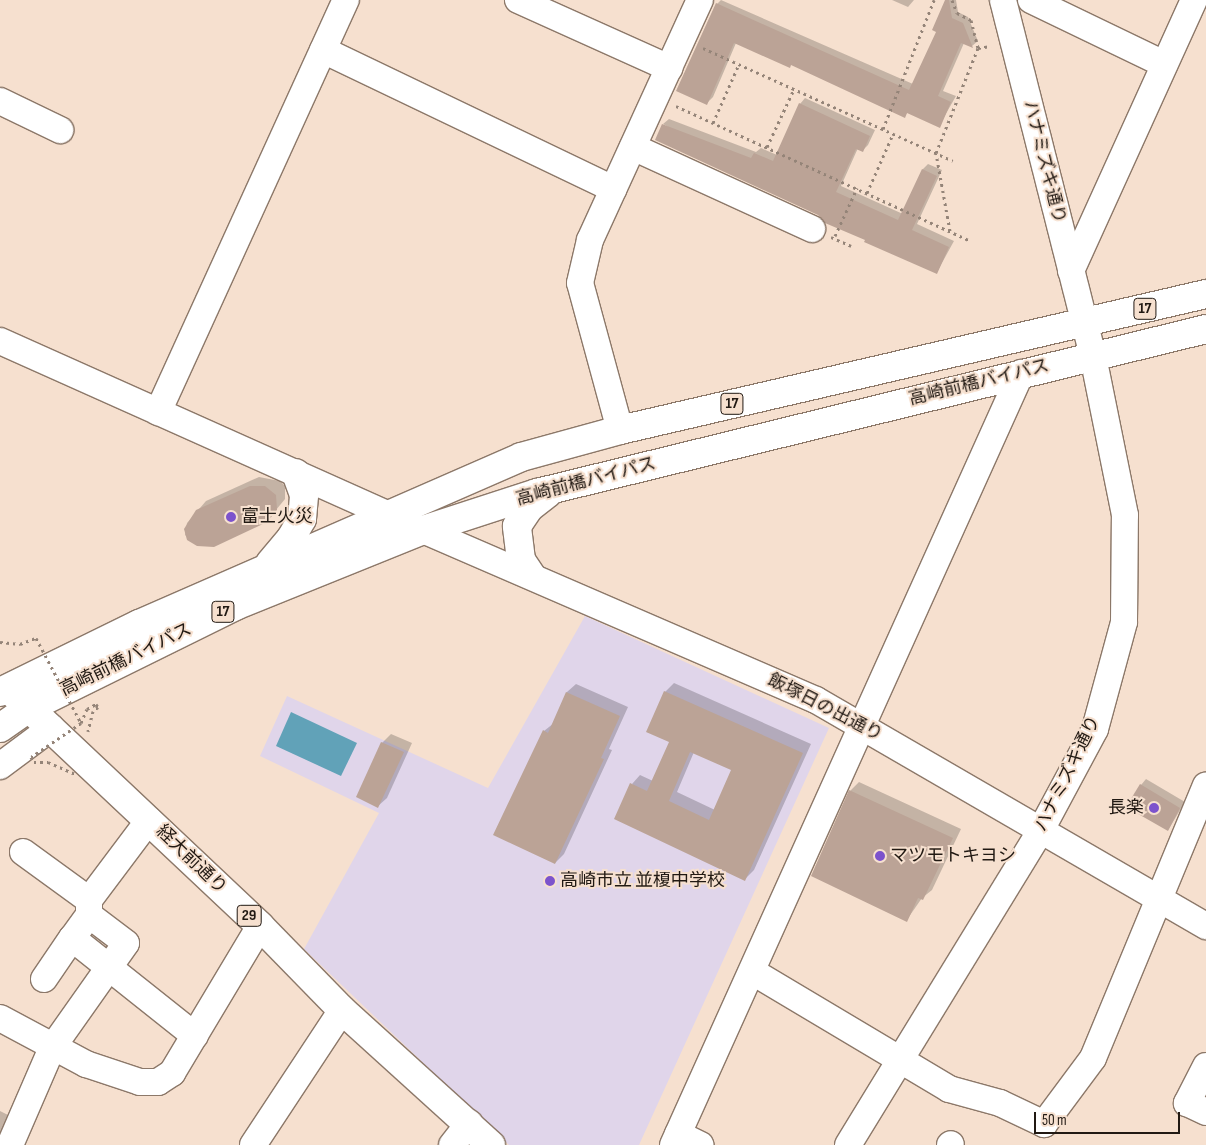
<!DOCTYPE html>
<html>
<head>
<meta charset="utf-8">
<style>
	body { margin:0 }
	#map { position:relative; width:1206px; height:1145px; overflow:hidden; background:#f6e0cf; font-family:"Sofia Sans Condensed","Noto Sans JP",sans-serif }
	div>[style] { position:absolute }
	.education>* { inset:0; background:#e0d5ea }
	.water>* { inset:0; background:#61a2b8 }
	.shadow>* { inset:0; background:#0003 }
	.building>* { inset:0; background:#bba396 }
	.path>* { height:3px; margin-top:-1.5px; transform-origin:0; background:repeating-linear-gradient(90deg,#948478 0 2.5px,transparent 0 6.5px) }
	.roads { filter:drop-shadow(1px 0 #8c7869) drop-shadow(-1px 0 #8c7869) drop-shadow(0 1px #8c7869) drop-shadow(0 -1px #8c7869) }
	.minor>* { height:26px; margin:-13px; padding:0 13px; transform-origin:13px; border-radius:13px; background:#fff }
	.major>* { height:28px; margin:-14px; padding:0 14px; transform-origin:14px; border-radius:14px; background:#fff }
	.highway>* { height:28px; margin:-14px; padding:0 14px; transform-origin:14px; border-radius:14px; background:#fff }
	.path-bridge>* { height:3px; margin-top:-1.5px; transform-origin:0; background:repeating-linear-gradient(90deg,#948478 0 2.5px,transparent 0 6.5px) }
	.dots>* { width:14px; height:14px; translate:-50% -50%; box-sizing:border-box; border:2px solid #f6e0cf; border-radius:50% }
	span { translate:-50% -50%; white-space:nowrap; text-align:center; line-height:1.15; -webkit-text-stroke:4px #f6e0cf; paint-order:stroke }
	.shield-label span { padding:1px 4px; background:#f6e0cf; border:1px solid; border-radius:4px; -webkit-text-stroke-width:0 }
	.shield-label { font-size:16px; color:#211913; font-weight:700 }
	.street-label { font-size:18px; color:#211913 }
	.poi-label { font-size:18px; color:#211913 }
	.left { translate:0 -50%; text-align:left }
	.right { translate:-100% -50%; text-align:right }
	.scale { position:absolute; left:1034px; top:1112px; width:146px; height:22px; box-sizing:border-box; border:2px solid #211913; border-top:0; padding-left:6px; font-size:15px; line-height:18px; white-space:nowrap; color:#211913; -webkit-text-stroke:4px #f6e0cf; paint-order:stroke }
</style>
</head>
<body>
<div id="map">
	<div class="education">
		<i style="clip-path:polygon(585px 616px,829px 728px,639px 1145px,509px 1145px,304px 949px,379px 813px,260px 756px,287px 696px,488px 788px)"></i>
	</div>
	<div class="water">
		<i style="clip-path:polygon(291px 712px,357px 743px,341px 776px,276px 746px)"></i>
	</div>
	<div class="shadow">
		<i style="clip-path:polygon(721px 0,913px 84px,938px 31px,946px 0,956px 0,958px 12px,968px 17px,978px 41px,972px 46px,964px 43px,943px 91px,956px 96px,939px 126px,908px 112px,904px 116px,792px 64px,736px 43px,713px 97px,707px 103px,717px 4px)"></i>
		<i style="clip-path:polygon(892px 0,914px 0,908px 7px)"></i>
		<i style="clip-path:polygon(805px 98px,875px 130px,868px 145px,863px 150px,858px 148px,841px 186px,903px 214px,923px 169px,928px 164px,942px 170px,917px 224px,954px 241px,937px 272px,819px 214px,663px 124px,669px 119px,756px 152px,761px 148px,777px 155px,800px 104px)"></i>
		<i style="clip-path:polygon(259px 477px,280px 481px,285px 486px,285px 499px,267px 521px,197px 545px,185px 535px,187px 523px,206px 501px)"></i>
		<i style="clip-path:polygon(evenodd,674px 683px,811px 744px,754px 870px,745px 879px,632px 784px,640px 775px,653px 781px,670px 742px,665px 692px,674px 683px,694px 752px,733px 769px,715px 810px,677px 792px,694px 752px)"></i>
		<i style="clip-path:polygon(576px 684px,628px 707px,609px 749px,612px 750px,564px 854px,555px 863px,544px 731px,554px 723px,567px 692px)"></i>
		<i style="clip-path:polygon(391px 734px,412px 743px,387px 798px,378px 806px,382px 743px)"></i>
		<i style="clip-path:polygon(1146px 779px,1185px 802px,1168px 830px,1141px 785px)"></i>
		<i style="clip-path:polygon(859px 782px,961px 829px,932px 890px,922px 898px,906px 921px,850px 791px)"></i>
		<i style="clip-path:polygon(0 1111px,10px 1116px,0 1145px)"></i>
	</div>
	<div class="building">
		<i style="clip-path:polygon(945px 0,949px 0,952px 18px,963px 23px,973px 48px,961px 43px,938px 96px,951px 102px,940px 128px,907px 113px,905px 118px,791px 65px,790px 68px,734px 43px,707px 105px,676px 91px,716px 3px,909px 90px,936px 32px,932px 30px)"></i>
		<i style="clip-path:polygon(799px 103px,870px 136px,863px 152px,856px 149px,836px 192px,898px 220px,922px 169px,937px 176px,912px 230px,949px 247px,937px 274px,864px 242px,865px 240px,825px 223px,818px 215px,655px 140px,662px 124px,751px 158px,754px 153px,773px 161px)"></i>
		<i style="clip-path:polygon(250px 486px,265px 486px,276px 495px,277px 510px,267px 522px,214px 547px,197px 546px,187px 540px,184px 529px,196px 510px)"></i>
		<i style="clip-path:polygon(evenodd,664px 691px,803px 753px,745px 881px,614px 819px,630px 783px,647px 791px,669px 742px,646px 732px,664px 691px,690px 752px,731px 770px,709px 820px,669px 801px,690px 752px)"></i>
		<i style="clip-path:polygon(566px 692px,620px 716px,601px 758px,604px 759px,555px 864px,493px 835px,543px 730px,548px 733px)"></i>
		<i style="clip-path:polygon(381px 742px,404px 752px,378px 808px,356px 797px)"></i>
		<i style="clip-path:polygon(1140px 784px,1180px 808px,1168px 831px,1126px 807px)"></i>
		<i style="clip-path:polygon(849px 790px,953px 838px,923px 900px,918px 898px,907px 922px,811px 876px)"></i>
	</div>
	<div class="path">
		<i style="left:952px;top:0;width:14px;rotate:69deg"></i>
		<i style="left:957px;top:13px;width:16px;rotate:27deg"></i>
		<i style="left:971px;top:20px;width:29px;rotate:76deg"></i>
		<i style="left:703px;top:48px;width:274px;rotate:24.3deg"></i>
		<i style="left:676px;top:106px;width:322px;rotate:24.6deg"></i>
		<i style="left:713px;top:123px;width:64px;rotate:-66.2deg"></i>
		<i style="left:883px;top:129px;width:139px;rotate:-68.4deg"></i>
		<i style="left:767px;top:147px;width:64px;rotate:-65deg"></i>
		<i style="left:867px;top:193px;width:64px;rotate:-66.2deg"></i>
		<i style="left:950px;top:231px;width:79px;rotate:-100.2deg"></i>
		<i style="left:936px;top:153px;width:113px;rotate:-68.2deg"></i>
		<i style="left:978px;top:48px;width:13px;rotate:-9deg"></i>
		<i style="left:835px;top:236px;width:53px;rotate:-65.4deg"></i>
		<i style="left:831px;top:237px;width:22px;rotate:24deg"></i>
		<i style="left:0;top:642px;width:20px;rotate:6deg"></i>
		<i style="left:20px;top:644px;width:17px;rotate:-21deg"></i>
		<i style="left:81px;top:723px;width:15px;rotate:-67deg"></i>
		<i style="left:87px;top:709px;width:10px;rotate:-29deg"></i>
		<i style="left:96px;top:704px;width:4px;rotate:56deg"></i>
		<i style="left:98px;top:707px;width:6px;rotate:141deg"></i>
		<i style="left:93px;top:711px;width:21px;rotate:104deg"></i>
	</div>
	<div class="roads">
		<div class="minor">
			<i style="left:518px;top:0;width:166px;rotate:24.2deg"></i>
			<i style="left:1031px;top:0;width:148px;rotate:25.7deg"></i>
			<i style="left:323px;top:50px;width:322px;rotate:25.6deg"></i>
			<i style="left:0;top:101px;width:67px;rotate:25.8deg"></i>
			<i style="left:633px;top:147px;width:197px;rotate:24.6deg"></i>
			<i style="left:1071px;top:271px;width:298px;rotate:-65.6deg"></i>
			<i style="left:0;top:341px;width:463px;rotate:24.1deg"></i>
			<i style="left:423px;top:530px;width:428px;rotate:23.4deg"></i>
			<i style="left:816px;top:700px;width:451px;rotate:30.1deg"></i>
			<i style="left:158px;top:412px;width:453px;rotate:-65.5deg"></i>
			<i style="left:620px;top:430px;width:152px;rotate:-105.2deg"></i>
			<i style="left:580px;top:283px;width:44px;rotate:-76.9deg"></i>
			<i style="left:590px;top:240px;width:264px;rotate:-65.4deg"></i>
			<i style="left:0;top:766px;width:64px;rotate:-36.7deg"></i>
			<i style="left:23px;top:852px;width:82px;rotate:36deg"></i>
			<i style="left:89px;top:915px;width:29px;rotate:126deg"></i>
			<i style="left:72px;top:938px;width:157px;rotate:38.5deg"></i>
			<i style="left:753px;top:972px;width:228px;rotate:30.8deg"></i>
			<i style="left:949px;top:1089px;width:53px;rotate:15.4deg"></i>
			<i style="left:1000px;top:1103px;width:49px;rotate:25.5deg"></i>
			<i style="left:1044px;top:1124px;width:82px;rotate:-53.4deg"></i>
			<i style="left:1093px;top:1058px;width:295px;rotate:-67.5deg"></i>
			<i style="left:44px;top:979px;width:50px;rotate:-55.7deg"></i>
			<i style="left:0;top:1018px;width:98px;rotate:28.1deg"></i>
			<i style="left:86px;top:1064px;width:57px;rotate:18.4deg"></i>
			<i style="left:140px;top:1082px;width:18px"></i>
			<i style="left:158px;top:1082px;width:17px;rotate:-33deg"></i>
			<i style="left:172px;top:1073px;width:171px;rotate:-59.1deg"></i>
			<i style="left:1206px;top:1066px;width:42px;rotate:117.2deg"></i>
			<i style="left:1187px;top:1103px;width:21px;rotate:25deg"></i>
			<i style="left:678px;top:1134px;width:25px;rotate:26deg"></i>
			<i style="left:10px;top:1145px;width:106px;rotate:-66.6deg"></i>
			<i style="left:52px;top:1048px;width:128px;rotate:-54.8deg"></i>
			<i style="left:126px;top:943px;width:46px;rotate:-142.9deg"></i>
			<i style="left:89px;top:915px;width:15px;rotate:-90deg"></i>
			<i style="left:89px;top:900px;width:100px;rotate:-53.1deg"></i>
			<i style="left:253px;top:1145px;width:162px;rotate:-56.6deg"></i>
			<i style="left:452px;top:1145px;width:28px;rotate:-52deg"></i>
			<i style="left:673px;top:1145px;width:847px;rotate:-65.74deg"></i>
			<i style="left:848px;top:1145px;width:372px;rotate:-58.5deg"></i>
			<i style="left:1042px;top:828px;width:112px;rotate:-61.8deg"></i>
			<i style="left:1095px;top:729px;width:111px;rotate:-74.8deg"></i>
			<i style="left:1124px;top:622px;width:107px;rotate:-89.5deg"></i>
			<i style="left:1125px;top:515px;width:162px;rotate:-101.4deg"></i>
			<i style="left:1093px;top:356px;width:367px;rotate:-104.2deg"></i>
			<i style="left:950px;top:1145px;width:1px;rotate:-45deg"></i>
		</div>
		<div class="major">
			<i style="left:13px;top:693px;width:340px;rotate:43.3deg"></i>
			<i style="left:260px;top:926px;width:117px;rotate:45.7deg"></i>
			<i style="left:342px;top:1010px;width:201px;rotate:42.2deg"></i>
		</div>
		<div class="highway">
			<i style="left:270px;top:563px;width:33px;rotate:-50deg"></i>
			<i style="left:291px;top:538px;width:22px;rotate:-60deg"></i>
			<i style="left:302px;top:519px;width:24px;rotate:-85deg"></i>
			<i style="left:304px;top:495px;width:23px;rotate:-110deg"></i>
			<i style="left:531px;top:575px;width:18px;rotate:-124deg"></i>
			<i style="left:521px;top:560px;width:34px;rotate:-97deg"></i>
			<i style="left:517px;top:526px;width:22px;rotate:-56deg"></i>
			<i style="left:529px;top:508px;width:24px;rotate:-38deg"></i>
			<i style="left:0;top:692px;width:155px;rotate:-26.1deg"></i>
			<i style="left:139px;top:624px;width:417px;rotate:-23.6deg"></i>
			<i style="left:521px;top:457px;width:103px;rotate:-15.3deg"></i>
			<i style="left:620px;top:430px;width:602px;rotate:-13.07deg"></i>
			<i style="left:0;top:728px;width:35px;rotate:-35deg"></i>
			<i style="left:29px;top:708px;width:230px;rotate:-26.3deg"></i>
			<i style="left:235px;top:606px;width:203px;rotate:-22deg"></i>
			<i style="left:423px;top:530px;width:120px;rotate:-18deg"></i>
			<i style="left:537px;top:493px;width:689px;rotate:-13.77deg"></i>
		</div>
	</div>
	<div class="path-bridge">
		<i style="left:36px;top:638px;width:96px;rotate:62.1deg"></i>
		<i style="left:81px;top:723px;width:60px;rotate:145.8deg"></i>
		<i style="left:31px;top:757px;width:6px;rotate:59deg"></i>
		<i style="left:34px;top:762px;width:14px"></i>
		<i style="left:48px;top:762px;width:30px;rotate:24deg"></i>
	</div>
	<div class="dots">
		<i style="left:231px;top:517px;background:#7c53cc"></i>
		<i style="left:1154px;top:808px;background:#7c53cc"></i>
		<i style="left:880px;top:856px;background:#7c53cc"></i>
		<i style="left:550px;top:881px;background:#7c53cc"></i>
	</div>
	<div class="shield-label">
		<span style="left:1145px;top:309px">17</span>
		<span style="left:732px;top:404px">17</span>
		<span style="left:223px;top:612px">17</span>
		<span style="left:249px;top:916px">29</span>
	</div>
	<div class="street-label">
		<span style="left:1044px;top:162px;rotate:76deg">ハナミズキ通り</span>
		<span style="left:979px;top:383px;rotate:-14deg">高崎前橋バイパス</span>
		<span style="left:586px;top:482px;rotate:-15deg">高崎前橋バイパス</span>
		<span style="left:126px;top:660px;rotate:-26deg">高崎前橋バイパス</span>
		<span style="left:825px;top:708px;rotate:27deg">飯塚日の出通り</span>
		<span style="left:1068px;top:774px;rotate:-64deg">ハナミズキ通り</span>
		<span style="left:191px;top:860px;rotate:44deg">経大前通り</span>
	</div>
	<div class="poi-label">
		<span class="left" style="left:241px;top:517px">富士火災</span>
		<span class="right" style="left:1144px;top:808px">長楽</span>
		<span class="left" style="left:890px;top:856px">マツモトキヨシ</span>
		<span class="left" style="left:560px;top:881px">高崎市立 並榎中学校</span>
	</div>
	<div class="scale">50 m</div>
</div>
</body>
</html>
